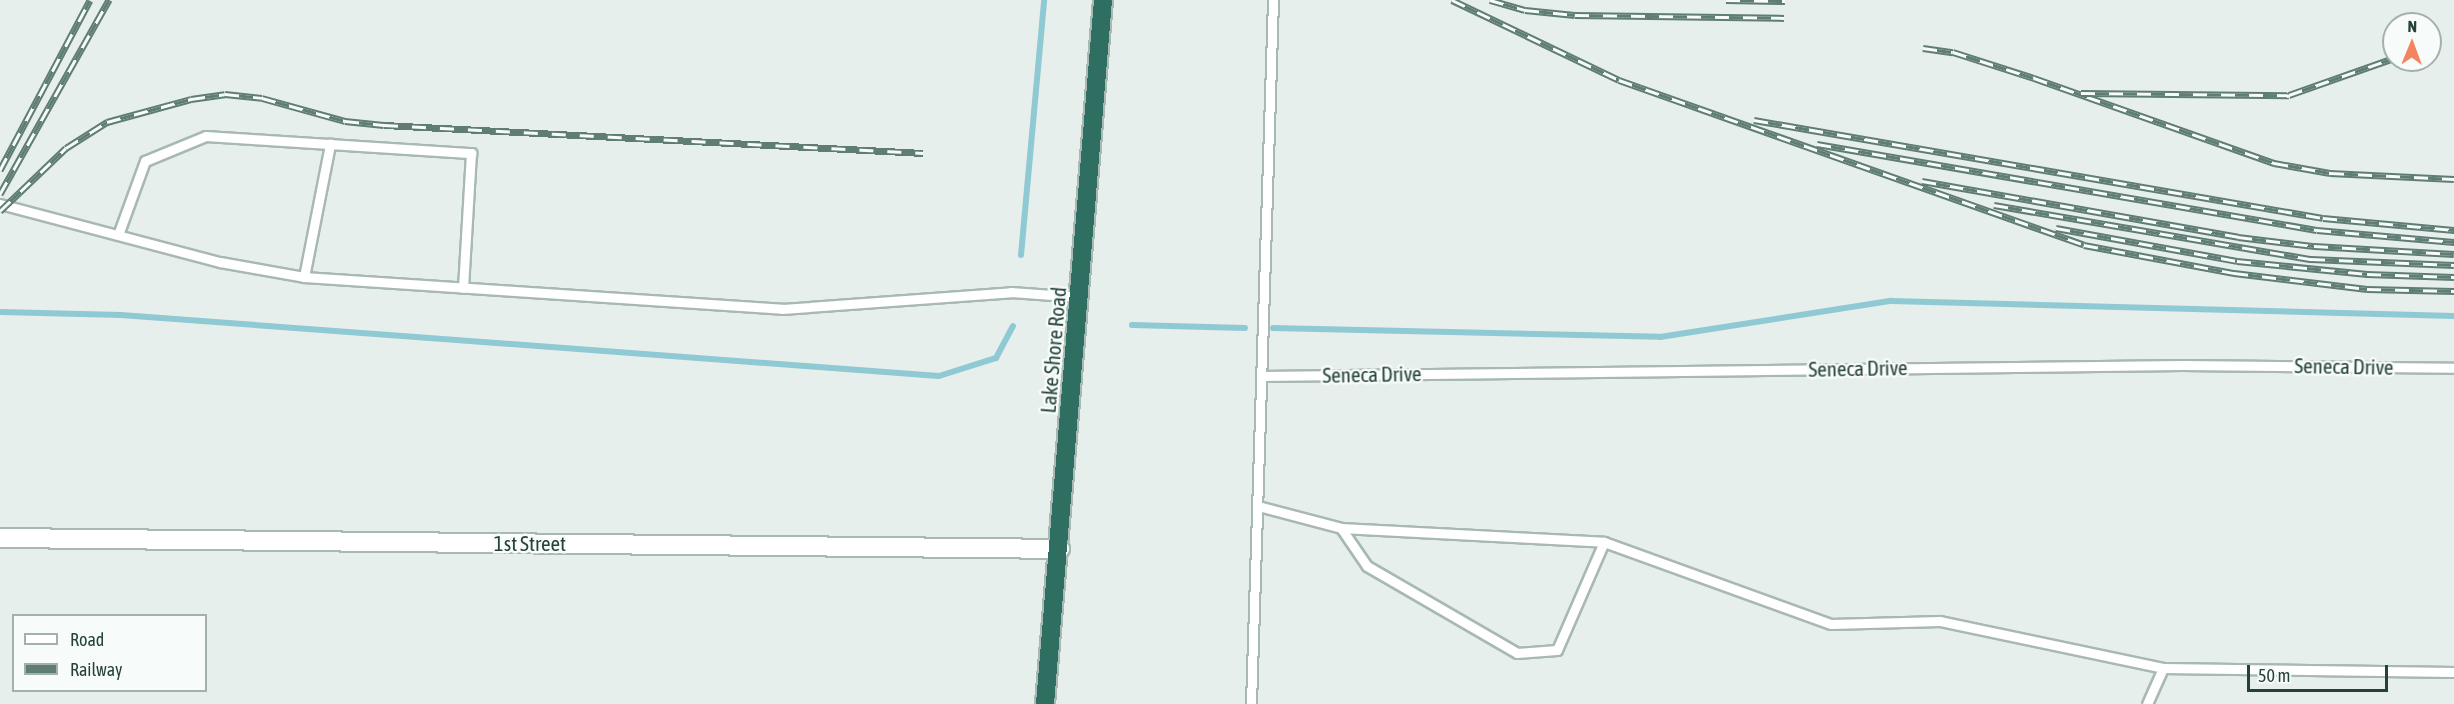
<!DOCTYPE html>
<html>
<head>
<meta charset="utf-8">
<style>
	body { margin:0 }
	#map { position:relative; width:2454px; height:704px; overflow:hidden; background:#e6efeb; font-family:"Asap Condensed",sans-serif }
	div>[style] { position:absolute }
	.stream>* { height:6px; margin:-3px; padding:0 3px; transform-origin:3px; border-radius:3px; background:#8ec9d4 }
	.roads { filter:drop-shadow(2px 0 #a8b8b2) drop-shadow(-2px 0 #a8b8b2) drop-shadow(0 2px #a8b8b2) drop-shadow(0 -2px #a8b8b2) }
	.lane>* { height:9px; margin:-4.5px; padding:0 4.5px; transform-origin:4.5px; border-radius:4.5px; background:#fff }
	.street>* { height:18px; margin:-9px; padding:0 9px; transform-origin:9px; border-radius:9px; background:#fff }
	.highway>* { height:18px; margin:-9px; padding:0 9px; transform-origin:9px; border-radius:9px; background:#2f6f62 }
	.rail>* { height:7px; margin-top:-3.5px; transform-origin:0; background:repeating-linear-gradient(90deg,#f7fbf9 0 14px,#5f7d75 0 28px); box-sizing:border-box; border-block:2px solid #5f7d75 }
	span { translate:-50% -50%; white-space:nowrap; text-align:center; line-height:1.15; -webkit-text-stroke:5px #f7fbf9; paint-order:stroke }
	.street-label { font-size:21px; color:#24423a }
	.legend { position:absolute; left:12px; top:614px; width:195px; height:78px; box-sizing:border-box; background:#f7fbf9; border:2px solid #a3b1ad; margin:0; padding:8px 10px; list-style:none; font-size:18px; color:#24423a }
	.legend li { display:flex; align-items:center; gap:12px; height:30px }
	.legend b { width:30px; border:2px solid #a3b1ad }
	.north { position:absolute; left:2382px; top:12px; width:60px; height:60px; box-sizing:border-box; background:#f7fbf9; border:2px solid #a3b1ad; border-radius:50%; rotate:1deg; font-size:16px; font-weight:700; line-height:24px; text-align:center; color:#24423a }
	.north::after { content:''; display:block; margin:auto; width:21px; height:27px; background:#f4845f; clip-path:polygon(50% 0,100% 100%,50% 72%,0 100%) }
	.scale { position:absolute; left:2247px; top:665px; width:141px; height:27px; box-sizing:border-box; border:3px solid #24423a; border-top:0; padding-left:8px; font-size:18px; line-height:21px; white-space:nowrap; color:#24423a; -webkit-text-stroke:4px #f7fbf9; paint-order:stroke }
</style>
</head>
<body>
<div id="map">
	<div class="stream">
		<i style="left:1021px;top:255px;width:256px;rotate:-84.8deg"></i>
		<i style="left:0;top:312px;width:121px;rotate:1.4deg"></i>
		<i style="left:121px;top:315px;width:820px;rotate:4.26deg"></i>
		<i style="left:939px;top:376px;width:60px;rotate:-17.5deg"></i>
		<i style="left:996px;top:358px;width:36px;rotate:-62deg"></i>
		<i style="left:1132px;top:325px;width:113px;rotate:1.5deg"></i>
		<i style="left:1273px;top:328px;width:387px;rotate:1.3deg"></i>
		<i style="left:1660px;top:337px;width:234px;rotate:-8.9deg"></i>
		<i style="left:1891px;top:301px;width:563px;rotate:1.53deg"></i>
	</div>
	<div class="roads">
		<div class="lane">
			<i style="left:0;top:204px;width:228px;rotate:14.8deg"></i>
			<i style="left:220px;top:262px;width:85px;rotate:10.1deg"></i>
			<i style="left:304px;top:277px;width:479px;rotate:3.8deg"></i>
			<i style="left:782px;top:309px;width:230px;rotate:-4.2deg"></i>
			<i style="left:1011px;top:292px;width:69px;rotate:4.1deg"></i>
			<i style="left:118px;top:235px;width:79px;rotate:-70deg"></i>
			<i style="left:145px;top:161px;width:66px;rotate:-22.3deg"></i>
			<i style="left:206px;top:136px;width:266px;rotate:3.7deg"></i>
			<i style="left:471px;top:153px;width:135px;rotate:93.4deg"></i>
			<i style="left:304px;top:277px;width:136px;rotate:-78.9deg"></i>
			<i style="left:1261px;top:376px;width:921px;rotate:-0.68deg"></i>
			<i style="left:2182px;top:365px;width:272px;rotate:0.6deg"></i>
			<i style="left:1258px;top:506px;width:86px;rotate:14.8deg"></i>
			<i style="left:1341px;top:528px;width:263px;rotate:3deg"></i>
			<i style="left:1604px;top:542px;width:241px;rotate:19.9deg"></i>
			<i style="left:1831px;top:624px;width:109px;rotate:-1.6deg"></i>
			<i style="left:1940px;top:621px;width:228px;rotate:11.9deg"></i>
			<i style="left:2163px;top:668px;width:291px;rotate:0.8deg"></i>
			<i style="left:1341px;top:528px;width:46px;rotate:55.6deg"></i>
			<i style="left:1367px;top:566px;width:173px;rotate:30.1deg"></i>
			<i style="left:1517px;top:653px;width:40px;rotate:-4.3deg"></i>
			<i style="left:1557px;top:650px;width:118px;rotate:-66.5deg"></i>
			<i style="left:1251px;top:704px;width:704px;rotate:-88.21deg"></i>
			<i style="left:2147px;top:704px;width:39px;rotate:-66deg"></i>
		</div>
		<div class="street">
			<i style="left:0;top:538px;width:1060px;rotate:0.59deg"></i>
		</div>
		<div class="highway">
			<i style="left:1045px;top:704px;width:706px;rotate:-85.29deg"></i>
		</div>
	</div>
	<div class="rail">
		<i style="left:1452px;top:0;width:185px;rotate:25.6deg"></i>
		<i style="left:1619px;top:80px;width:493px;rotate:19.5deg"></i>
		<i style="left:2084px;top:245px;width:153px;rotate:10.6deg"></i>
		<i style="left:2234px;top:273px;width:134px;rotate:6.9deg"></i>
		<i style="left:2367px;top:289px;width:87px;rotate:1.3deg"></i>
		<i style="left:1490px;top:0;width:36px;rotate:16deg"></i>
		<i style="left:1525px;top:10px;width:50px;rotate:5.7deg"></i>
		<i style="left:1575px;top:15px;width:209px;rotate:0.8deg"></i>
		<i style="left:1726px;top:0;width:59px;rotate:1deg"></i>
		<i style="left:1923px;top:48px;width:30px;rotate:8deg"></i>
		<i style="left:1953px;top:52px;width:85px;rotate:17.8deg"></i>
		<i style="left:2034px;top:78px;width:255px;rotate:19.5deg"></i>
		<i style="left:2274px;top:163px;width:57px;rotate:10.1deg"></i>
		<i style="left:2330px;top:173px;width:124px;rotate:2.8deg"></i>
		<i style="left:2081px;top:93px;width:208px;rotate:0.6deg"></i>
		<i style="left:2289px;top:95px;width:111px;rotate:-19.4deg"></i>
		<i style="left:1754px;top:120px;width:577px;rotate:9.77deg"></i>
		<i style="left:2323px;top:218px;width:132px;rotate:5.2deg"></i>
		<i style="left:1817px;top:144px;width:507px;rotate:9.76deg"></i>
		<i style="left:2317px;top:230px;width:138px;rotate:5deg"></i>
		<i style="left:0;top:170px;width:192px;rotate:-62.1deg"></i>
		<i style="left:1922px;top:181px;width:321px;rotate:10deg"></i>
		<i style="left:2238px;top:237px;width:77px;rotate:6.8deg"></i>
		<i style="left:2314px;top:246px;width:140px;rotate:3.3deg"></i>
		<i style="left:0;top:194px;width:223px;rotate:-60.7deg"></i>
		<i style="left:1994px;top:205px;width:322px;rotate:9.7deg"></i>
		<i style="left:2311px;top:259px;width:143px;rotate:2.4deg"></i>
		<i style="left:0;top:211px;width:91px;rotate:-43.7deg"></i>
		<i style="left:66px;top:148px;width:49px;rotate:-32.4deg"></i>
		<i style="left:107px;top:122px;width:87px;rotate:-15.3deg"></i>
		<i style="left:191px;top:99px;width:34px;rotate:-8deg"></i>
		<i style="left:225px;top:94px;width:37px;rotate:6deg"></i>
		<i style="left:262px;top:98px;width:86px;rotate:15.5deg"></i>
		<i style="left:345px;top:121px;width:39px;rotate:6deg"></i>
		<i style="left:384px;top:125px;width:540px;rotate:2.97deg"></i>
		<i style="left:2056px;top:228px;width:184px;rotate:10.3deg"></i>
		<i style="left:2237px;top:261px;width:131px;rotate:5.7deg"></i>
		<i style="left:2367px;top:274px;width:87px;rotate:2deg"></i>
	</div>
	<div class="street-label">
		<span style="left:1053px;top:350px;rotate:-85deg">Lake Shore Road</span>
		<span style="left:2344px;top:366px;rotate:1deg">Seneca Drive</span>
		<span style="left:1858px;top:368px;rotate:-1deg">Seneca Drive</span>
		<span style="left:1372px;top:374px;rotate:-1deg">Seneca Drive</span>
		<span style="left:530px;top:543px">1st Street</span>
	</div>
	<ul class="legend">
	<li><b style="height:8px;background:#fff"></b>Road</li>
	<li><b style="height:8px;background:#5f7d75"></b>Railway</li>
	</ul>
	<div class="north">N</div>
	<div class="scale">50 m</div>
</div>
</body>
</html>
